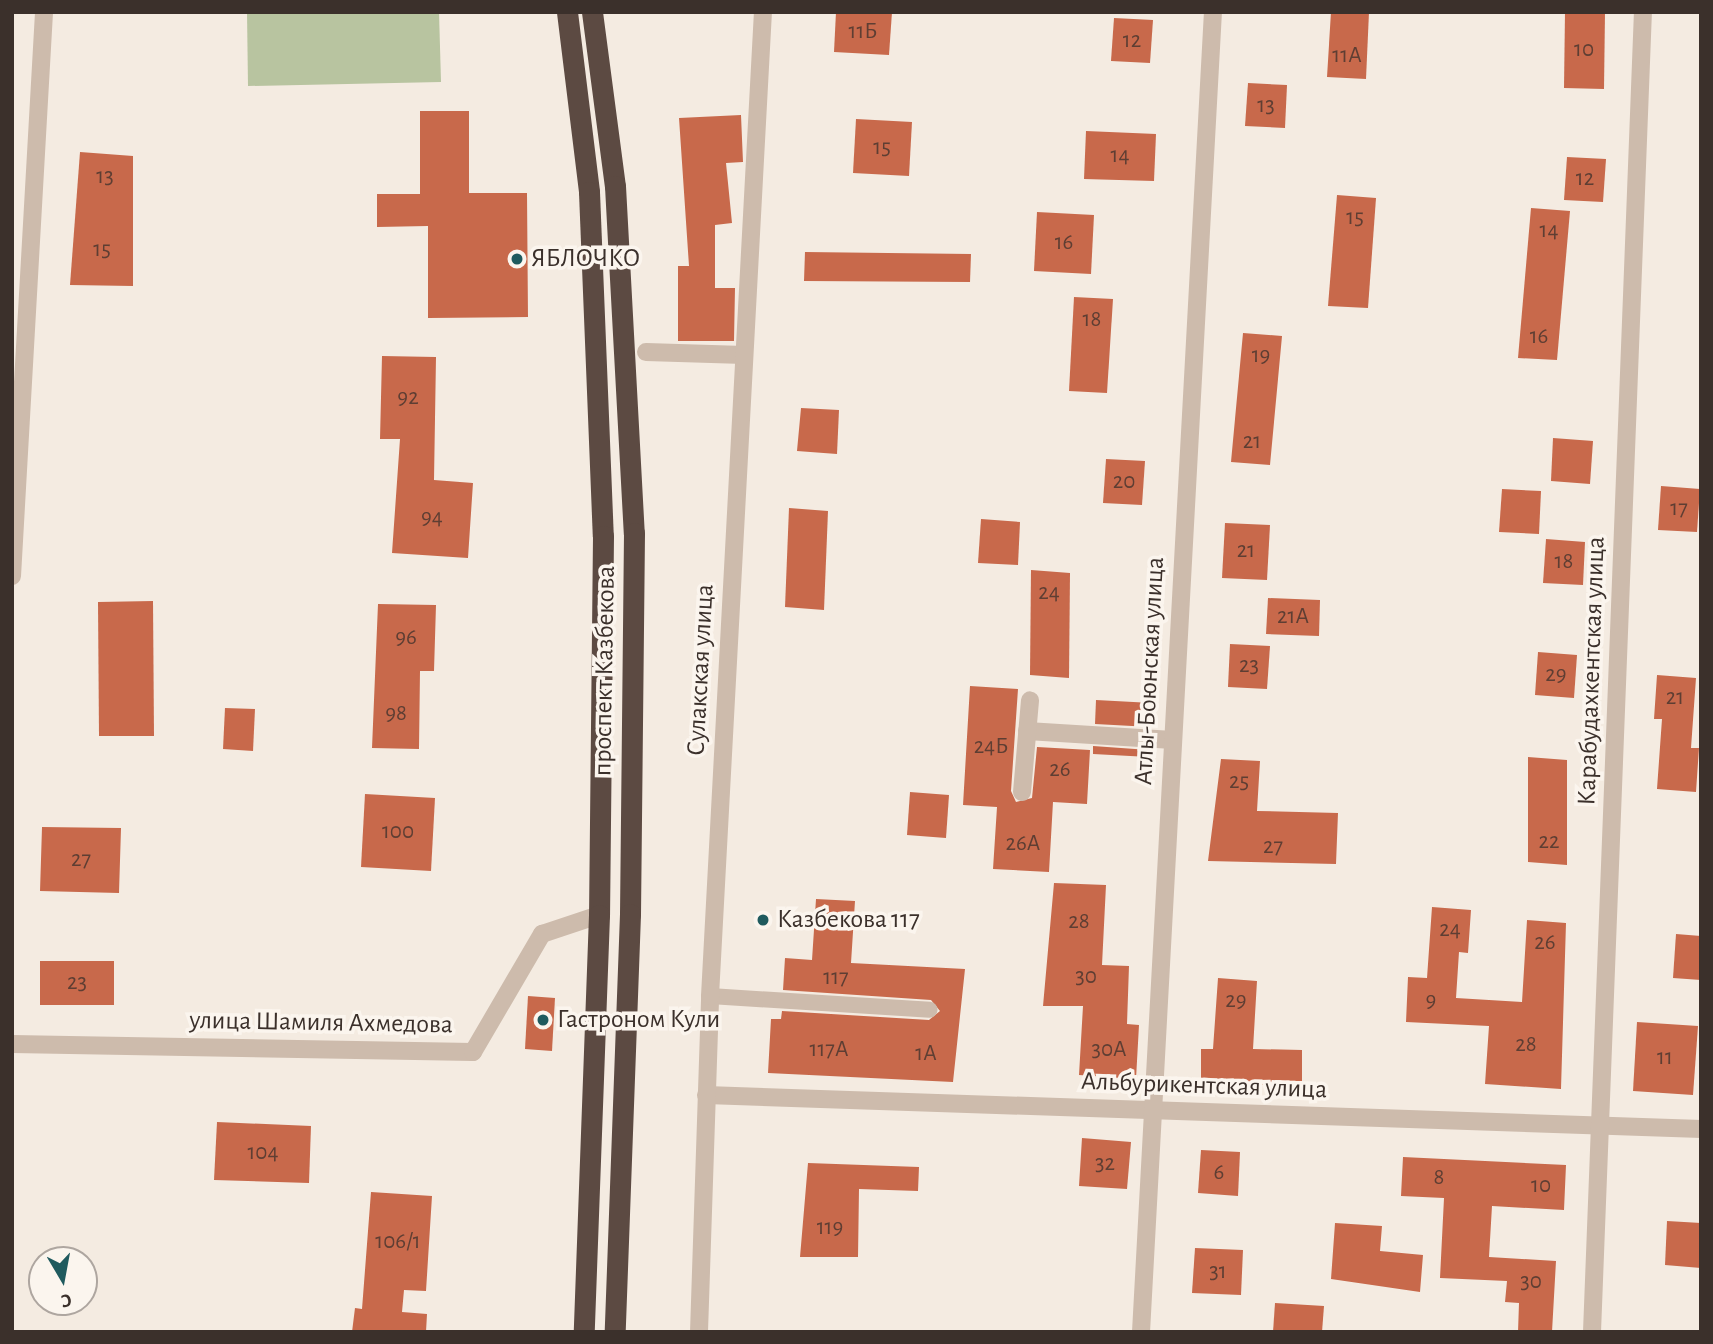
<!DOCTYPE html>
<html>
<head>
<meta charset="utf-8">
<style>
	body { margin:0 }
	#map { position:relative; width:1713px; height:1344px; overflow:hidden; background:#f4ebe1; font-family:"Alegreya Sans",sans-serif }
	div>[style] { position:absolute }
	.green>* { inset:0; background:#b8c4a0 }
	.building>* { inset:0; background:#c8694b }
	.lane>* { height:16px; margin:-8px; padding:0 8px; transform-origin:8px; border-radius:8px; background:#cdbbac }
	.street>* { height:18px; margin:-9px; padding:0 9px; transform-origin:9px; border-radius:9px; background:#cdbbac }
	.highway>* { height:21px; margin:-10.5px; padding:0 10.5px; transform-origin:10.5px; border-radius:10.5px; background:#5c4a42 }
	.dots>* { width:19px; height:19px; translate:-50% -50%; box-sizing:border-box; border:4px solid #fbf5ee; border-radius:50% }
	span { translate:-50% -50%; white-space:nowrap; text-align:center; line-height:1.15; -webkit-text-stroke:7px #fbf5ee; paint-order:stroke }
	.number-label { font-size:23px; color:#5e3e33 }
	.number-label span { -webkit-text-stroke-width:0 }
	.poi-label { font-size:26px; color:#3b302b }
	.left { translate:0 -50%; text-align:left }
	.street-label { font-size:26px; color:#3b302b }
	.frame { position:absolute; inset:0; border:14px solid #3b302b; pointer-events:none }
	.north { position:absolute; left:28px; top:1246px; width:70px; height:70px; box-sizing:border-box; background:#fbf5ee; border:2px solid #aea6a0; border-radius:50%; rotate:170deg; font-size:19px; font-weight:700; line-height:28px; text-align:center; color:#3b302b }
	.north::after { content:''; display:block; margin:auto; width:24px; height:32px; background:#1f5a5e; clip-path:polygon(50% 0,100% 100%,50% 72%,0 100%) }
</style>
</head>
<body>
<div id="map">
	<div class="green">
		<i style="clip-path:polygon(247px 12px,439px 12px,441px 82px,248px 86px)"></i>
	</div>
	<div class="building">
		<i style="clip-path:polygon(836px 12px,892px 12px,889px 55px,834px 52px)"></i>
		<i style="clip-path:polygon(1331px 12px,1369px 12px,1366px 79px,1327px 77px)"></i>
		<i style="clip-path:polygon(1565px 12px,1605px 12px,1604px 89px,1564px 88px)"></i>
		<i style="clip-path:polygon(1114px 18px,1153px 20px,1150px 63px,1111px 61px)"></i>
		<i style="clip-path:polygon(1248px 83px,1287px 85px,1285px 128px,1245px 126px)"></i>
		<i style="clip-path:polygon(420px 111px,469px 111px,469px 193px,527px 193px,528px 317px,428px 318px,428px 226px,377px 227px,377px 194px,420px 194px)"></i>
		<i style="clip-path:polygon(741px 115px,743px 162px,726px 163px,732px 223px,715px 225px,715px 288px,735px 288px,734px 341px,678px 341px,678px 266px,689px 266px,679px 118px)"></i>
		<i style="clip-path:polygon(856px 119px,912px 122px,909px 176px,853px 173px)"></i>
		<i style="clip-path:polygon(1086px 131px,1156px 134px,1154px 181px,1084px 179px)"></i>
		<i style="clip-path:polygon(80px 152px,133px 156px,133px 286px,70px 285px)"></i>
		<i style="clip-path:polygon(1567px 157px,1606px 159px,1603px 202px,1564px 200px)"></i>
		<i style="clip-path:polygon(1337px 195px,1376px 198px,1368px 308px,1328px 306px)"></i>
		<i style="clip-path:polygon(1531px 208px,1570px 211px,1557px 360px,1518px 358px)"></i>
		<i style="clip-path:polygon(1037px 212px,1094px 215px,1091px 274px,1034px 271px)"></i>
		<i style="clip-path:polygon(805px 252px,971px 254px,970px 282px,804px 281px)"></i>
		<i style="clip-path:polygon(1074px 297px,1113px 299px,1107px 393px,1069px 391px)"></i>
		<i style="clip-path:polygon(1243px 333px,1282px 336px,1270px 465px,1231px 462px)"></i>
		<i style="clip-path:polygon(382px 356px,436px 357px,434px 480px,473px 483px,468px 558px,392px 553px,400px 439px,380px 439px)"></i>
		<i style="clip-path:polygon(801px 408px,839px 410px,837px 454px,797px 451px)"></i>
		<i style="clip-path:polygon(1553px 438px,1593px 441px,1590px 484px,1551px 481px)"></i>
		<i style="clip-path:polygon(1106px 459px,1145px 461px,1142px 505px,1103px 503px)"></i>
		<i style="clip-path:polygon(1661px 486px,1700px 489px,1697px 532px,1658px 530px)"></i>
		<i style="clip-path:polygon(1502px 489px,1541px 491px,1539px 534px,1499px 532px)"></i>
		<i style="clip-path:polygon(789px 508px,828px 511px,824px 610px,785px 607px)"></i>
		<i style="clip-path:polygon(981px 519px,1020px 522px,1018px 565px,978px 563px)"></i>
		<i style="clip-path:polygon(1225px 523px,1270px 525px,1267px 580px,1222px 578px)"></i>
		<i style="clip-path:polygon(1546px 539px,1585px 542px,1583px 585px,1543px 583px)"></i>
		<i style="clip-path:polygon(1031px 570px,1070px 573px,1069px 678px,1030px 675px)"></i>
		<i style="clip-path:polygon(1268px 598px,1320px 600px,1319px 636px,1266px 634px)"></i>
		<i style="clip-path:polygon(153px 601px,154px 736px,99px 736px,98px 602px)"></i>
		<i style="clip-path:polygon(378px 604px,436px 605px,434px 671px,420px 671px,419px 749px,372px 748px)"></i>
		<i style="clip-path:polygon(1230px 644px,1270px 646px,1267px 689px,1228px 687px)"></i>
		<i style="clip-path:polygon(1538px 652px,1577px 655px,1574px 698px,1535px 695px)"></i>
		<i style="clip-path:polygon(1657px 675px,1696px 678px,1691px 748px,1699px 748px,1696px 792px,1657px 789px,1662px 719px,1654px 719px)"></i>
		<i style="clip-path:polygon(970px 686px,1018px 689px,1011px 791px,1016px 802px,1032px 798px,1037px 747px,1090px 750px,1087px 804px,1053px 802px,1049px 872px,993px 869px,997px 807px,963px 805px)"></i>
		<i style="clip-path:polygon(1096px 700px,1152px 703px,1151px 727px,1095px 724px)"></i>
		<i style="clip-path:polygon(225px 708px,255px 709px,253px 751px,223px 749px)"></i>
		<i style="clip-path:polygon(1093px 746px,1149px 750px,1149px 757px,1093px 754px)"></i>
		<i style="clip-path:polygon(1528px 757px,1567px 760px,1567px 865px,1528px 862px)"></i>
		<i style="clip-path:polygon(1221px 759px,1260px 761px,1257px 811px,1338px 813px,1336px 864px,1208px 861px)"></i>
		<i style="clip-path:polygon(910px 792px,949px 795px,946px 838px,907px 835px)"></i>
		<i style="clip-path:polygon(365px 794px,435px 798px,431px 871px,361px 867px)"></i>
		<i style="clip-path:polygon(42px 827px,121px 828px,119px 893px,40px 891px)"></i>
		<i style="clip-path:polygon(1054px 883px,1106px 885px,1102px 965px,1129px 966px,1127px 1024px,1139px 1025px,1136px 1079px,1079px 1075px,1083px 1006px,1043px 1006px)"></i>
		<i style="clip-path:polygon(816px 899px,855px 901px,851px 963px,965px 969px,953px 1082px,768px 1073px,771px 1019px,781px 1019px,782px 1011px,929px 1020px,940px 1011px,931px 1000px,783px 990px,785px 958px,812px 960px)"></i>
		<i style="clip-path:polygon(1432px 907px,1471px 910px,1468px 953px,1459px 952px,1456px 998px,1522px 1002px,1527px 920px,1566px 923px,1561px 1089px,1485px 1084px,1489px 1026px,1406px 1022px,1408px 977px,1427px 978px)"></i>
		<i style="clip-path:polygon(1676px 934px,1701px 936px,1701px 980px,1673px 978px)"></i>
		<i style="clip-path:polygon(40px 961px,114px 961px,114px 1005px,40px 1005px)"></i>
		<i style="clip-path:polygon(1218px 978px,1257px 981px,1253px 1049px,1302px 1050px,1302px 1085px,1201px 1085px,1201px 1049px,1213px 1049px)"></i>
		<i style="clip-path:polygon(528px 996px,555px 998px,552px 1051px,525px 1049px)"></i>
		<i style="clip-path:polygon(1637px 1022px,1698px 1026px,1693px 1095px,1633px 1091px)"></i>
		<i style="clip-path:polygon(217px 1122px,311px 1126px,309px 1183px,214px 1180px)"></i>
		<i style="clip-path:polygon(1082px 1138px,1131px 1142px,1127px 1189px,1079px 1186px)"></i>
		<i style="clip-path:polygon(1201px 1150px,1240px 1152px,1238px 1196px,1198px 1193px)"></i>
		<i style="clip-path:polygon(1403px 1157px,1566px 1165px,1564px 1210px,1492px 1206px,1489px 1257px,1556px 1261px,1552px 1332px,1518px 1332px,1519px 1303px,1505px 1302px,1507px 1281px,1440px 1278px,1444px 1198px,1401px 1196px)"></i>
		<i style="clip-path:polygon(808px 1163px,919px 1167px,918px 1191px,859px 1189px,858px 1257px,800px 1257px)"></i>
		<i style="clip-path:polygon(371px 1192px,432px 1196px,426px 1291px,404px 1290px,402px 1312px,427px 1314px,426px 1332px,352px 1332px,355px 1308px,362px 1309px)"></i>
		<i style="clip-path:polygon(1667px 1221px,1701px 1223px,1701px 1268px,1665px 1265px)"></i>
		<i style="clip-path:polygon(1335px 1223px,1382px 1226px,1380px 1251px,1423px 1255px,1420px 1292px,1331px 1279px)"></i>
		<i style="clip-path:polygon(1195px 1248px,1243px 1250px,1241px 1295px,1192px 1293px)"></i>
		<i style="clip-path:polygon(1275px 1303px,1324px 1306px,1322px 1332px,1273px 1332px)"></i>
	</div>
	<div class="lane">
		<i style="left:710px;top:996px;width:220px;rotate:3.6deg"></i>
	</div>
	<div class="street">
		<i style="left:646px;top:352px;width:98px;rotate:1.8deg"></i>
		<i style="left:12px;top:576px;width:565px;rotate:-86.75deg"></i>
		<i style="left:1027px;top:731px;width:146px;rotate:3.5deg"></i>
		<i style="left:1022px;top:792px;width:92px;rotate:-85deg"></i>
		<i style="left:12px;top:1044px;width:461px;rotate:1deg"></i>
		<i style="left:473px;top:1052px;width:137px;rotate:-59.7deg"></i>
		<i style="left:542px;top:934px;width:60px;rotate:-18.4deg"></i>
		<i style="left:706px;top:1095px;width:996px;rotate:1.96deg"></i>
		<i style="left:699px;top:1332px;width:336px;rotate:-88.1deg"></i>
		<i style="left:710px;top:996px;width:985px;rotate:-86.92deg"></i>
		<i style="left:1141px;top:1332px;width:1322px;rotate:-86.88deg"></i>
		<i style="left:1592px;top:1332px;width:1321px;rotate:-87.79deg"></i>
	</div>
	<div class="highway">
		<i style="left:567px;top:12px;width:181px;rotate:83deg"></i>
		<i style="left:589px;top:192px;width:344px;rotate:87.7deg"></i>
		<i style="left:603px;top:536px;width:379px;rotate:90.6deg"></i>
		<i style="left:599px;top:915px;width:417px;rotate:92.1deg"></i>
		<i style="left:592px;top:12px;width:176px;rotate:82.5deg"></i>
		<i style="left:615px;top:186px;width:348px;rotate:86.9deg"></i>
		<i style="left:634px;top:533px;width:381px;rotate:90.6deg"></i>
		<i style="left:630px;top:914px;width:418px;rotate:92.1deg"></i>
	</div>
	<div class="dots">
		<i style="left:517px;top:259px;background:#1f5a5e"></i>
		<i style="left:763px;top:920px;background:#1f5a5e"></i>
		<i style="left:543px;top:1020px;background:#1f5a5e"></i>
	</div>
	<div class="number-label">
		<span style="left:863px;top:32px">11Б</span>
		<span style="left:1132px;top:41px">12</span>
		<span style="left:1584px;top:50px">10</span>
		<span style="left:1347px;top:56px">11А</span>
		<span style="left:1266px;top:106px">13</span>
		<span style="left:882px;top:148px">15</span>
		<span style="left:1120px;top:156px">14</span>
		<span style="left:105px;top:177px">13</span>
		<span style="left:1585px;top:179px">12</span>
		<span style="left:1355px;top:218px">15</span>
		<span style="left:1549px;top:231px">14</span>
		<span style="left:1064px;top:243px">16</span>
		<span style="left:102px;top:250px">15</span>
		<span style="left:1092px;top:320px">18</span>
		<span style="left:1539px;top:337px">16</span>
		<span style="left:1261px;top:356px">19</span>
		<span style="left:408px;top:398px">92</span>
		<span style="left:1252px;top:442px">21</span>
		<span style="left:1124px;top:482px">20</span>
		<span style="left:1679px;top:509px">17</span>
		<span style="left:432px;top:518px">94</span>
		<span style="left:1246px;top:551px">21</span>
		<span style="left:1564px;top:562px">18</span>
		<span style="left:1049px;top:593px">24</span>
		<span style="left:1293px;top:617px">21А</span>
		<span style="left:406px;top:638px">96</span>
		<span style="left:1249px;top:666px">23</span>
		<span style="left:1556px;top:675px">29</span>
		<span style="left:1675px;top:698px">21</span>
		<span style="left:396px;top:714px">98</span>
		<span style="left:991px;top:747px">24Б</span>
		<span style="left:1060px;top:770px">26</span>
		<span style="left:1239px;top:782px">25</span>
		<span style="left:398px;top:832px">100</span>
		<span style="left:1549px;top:842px">22</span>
		<span style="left:1023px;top:844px">26А</span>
		<span style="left:1273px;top:847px">27</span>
		<span style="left:81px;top:860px">27</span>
		<span style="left:1079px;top:922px">28</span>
		<span style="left:1450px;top:930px">24</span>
		<span style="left:1545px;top:943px">26</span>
		<span style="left:1086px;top:977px">30</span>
		<span style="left:836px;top:978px">117</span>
		<span style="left:77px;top:983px">23</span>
		<span style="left:1236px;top:1001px">29</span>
		<span style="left:1431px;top:1001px">9</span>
		<span style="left:1526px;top:1045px">28</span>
		<span style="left:829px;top:1050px">117А</span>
		<span style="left:1109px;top:1050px">30А</span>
		<span style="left:926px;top:1054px">1А</span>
		<span style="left:1665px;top:1058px">11</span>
		<span style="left:263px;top:1153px">104</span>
		<span style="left:1105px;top:1164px">32</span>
		<span style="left:1219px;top:1173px">6</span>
		<span style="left:1439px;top:1178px">8</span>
		<span style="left:1541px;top:1186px">10</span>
		<span style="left:830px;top:1228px">119</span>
		<span style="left:398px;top:1242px">106/1</span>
		<span style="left:1218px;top:1272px">31</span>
		<span style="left:1531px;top:1282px">30</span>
	</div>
	<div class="poi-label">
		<span class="left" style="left:531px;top:259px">ЯБЛОЧКО</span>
		<span class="left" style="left:777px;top:920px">Казбекова 117</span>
		<span class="left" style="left:557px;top:1020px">Гастроном Кули</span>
	</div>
	<div class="street-label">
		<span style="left:701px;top:670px;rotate:-87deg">Сулакская улица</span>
		<span style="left:605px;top:671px;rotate:-89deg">проспект Казбекова</span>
		<span style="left:1150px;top:671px;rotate:-87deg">Атлы-Боюнская улица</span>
		<span style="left:1592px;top:671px;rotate:-88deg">Карабудахкентская улица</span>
		<span style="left:321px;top:1023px;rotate:1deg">улица Шамиля Ахмедова</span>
		<span style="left:1204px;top:1086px;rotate:2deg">Альбурикентская улица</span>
	</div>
	<div class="frame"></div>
	<div class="north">С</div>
</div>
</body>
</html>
